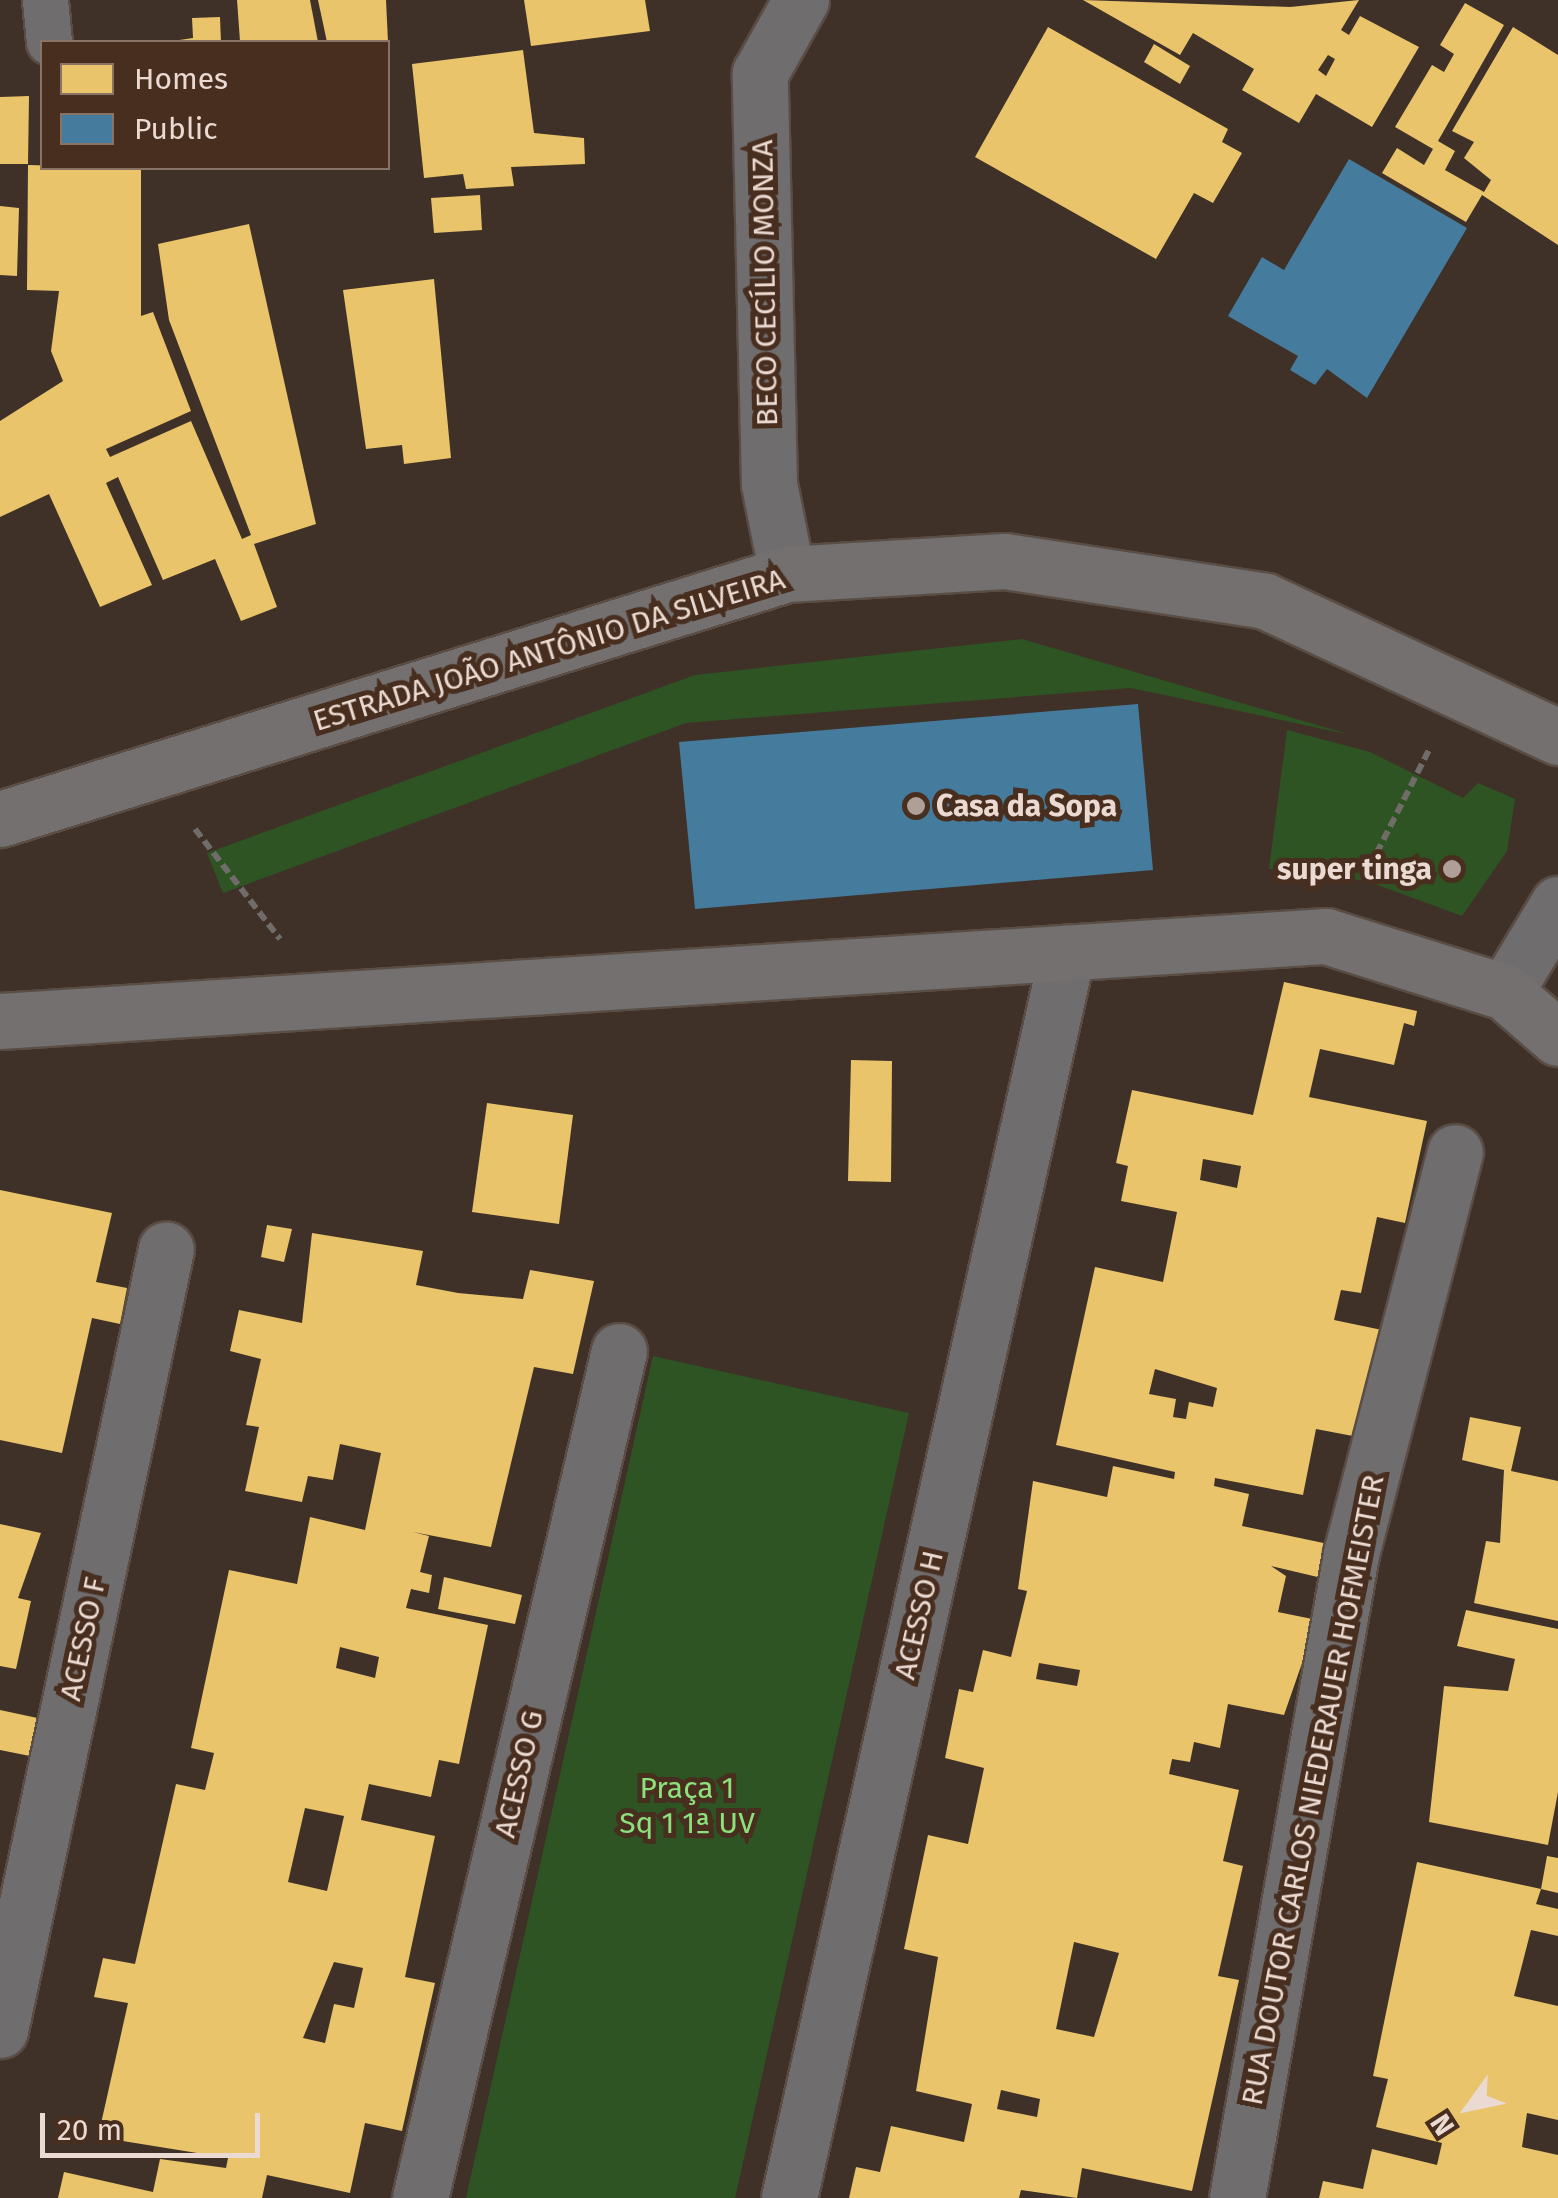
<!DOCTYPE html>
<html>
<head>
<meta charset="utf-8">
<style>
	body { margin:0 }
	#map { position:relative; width:1558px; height:2198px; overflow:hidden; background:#3f3128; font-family:"Fira Sans",sans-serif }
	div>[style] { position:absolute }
	.green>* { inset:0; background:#2e5423 }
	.homes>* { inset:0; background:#e9c46a }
	.public>* { inset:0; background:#457b9d }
	.path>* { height:6px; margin-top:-3px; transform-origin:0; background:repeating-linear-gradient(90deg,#706c69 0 10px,transparent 0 15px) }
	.roads { filter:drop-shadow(2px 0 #594d45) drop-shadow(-2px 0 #594d45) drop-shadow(0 2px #594d45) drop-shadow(0 -2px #594d45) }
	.service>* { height:45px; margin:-22.5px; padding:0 22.5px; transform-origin:22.5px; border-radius:22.5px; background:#706d6f }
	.minor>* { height:55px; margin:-27.5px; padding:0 27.5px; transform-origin:27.5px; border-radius:27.5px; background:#706d6f }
	.secondary>* { height:55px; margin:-27.5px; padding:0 27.5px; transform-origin:27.5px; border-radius:27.5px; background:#73706f }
	.dots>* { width:28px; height:28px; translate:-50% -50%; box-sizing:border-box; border:5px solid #482e1f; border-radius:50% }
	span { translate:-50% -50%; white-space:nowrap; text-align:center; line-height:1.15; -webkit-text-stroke:10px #482e1f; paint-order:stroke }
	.street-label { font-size:30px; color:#ebdad1 }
	.poi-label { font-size:30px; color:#ebdad1; font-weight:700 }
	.left { translate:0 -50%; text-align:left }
	.right { translate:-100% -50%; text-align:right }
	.park-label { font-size:30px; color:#8de17d }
	.legend { position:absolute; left:40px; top:40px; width:350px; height:130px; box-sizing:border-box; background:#482e1f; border:2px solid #897366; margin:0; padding:12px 18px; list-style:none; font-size:30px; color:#ebdad1 }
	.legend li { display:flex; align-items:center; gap:20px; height:50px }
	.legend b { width:50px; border:2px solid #897366 }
	.north { position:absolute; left:1418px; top:2058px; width:100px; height:100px; -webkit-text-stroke:8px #482e1f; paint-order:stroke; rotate:237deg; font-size:28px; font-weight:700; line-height:40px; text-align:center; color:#ebdad1 }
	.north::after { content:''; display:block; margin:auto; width:35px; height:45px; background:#ebdad1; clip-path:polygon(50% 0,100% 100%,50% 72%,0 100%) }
	.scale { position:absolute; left:40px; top:2113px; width:220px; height:45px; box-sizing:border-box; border:5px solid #ebdad1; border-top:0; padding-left:12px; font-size:30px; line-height:35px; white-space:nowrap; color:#ebdad1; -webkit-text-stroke:8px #482e1f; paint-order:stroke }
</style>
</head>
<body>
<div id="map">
	<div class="green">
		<i style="clip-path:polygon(1022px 639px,1351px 735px,1131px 688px,686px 723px,223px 893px,207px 853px,695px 675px)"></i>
		<i style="clip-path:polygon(1287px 730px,1370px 752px,1463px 798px,1478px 783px,1515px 799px,1507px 851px,1462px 916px,1367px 881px,1269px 869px)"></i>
		<i style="clip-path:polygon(653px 1356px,909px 1413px,735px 2198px,466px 2198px)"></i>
	</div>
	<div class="homes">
		<i style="clip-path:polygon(237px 0,310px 0,318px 42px,240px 41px)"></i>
		<i style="clip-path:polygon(318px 0,386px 0,388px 42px,327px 42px)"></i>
		<i style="clip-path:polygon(524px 0,645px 0,650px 31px,531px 46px)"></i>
		<i style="clip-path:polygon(evenodd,1083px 0,1290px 7px,1359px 0,1341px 30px,1349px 35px,1360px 16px,1419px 47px,1372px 127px,1316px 94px,1299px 123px,1242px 90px,1254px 69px,1193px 33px,1180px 55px,1083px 0,1328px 55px,1335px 59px,1326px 76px,1318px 70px,1328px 55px)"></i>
		<i style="clip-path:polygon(1465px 3px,1504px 25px,1438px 141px,1455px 151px,1445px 170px,1484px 192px,1491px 180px,1464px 158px,1474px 142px,1452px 131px,1513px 27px,1558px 55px,1558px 245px,1482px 195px,1466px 222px,1382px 173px,1397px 148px,1424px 165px,1433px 149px,1395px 127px,1432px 65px,1444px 72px,1454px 54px,1440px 45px)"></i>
		<i style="clip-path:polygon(220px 17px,221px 42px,166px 42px,193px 38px,192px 18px)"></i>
		<i style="clip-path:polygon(1048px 27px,1228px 129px,1222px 142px,1242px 153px,1213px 203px,1194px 193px,1156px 259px,975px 157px)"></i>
		<i style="clip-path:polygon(1154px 44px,1190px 66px,1180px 84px,1144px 62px)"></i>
		<i style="clip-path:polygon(523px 50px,534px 133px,584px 138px,585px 164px,511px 167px,514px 186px,466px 189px,463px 174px,424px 178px,412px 64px)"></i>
		<i style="clip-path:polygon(29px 96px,28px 164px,0 164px,0 97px)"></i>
		<i style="clip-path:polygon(28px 165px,141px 168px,141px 316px,153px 312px,191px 411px,106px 449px,110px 457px,191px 421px,242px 539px,251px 535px,169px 320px,158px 244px,249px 224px,316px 524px,254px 544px,277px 607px,241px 621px,215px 559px,163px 580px,118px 477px,106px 483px,152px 585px,100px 607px,49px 494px,0 517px,0 421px,63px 381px,51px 351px,59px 291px,27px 290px)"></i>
		<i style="clip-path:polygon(480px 195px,482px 230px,434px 233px,431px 198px)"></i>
		<i style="clip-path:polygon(0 206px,19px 208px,17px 276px,0 275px)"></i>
		<i style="clip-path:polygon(434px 279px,451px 458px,404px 464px,402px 445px,366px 449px,343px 290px)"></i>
		<i style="clip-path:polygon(evenodd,1284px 982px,1417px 1011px,1414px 1026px,1404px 1023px,1394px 1065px,1320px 1049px,1309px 1097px,1427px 1121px,1405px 1223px,1377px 1217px,1361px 1293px,1341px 1290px,1334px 1320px,1382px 1330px,1358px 1437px,1316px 1429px,1303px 1495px,1215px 1478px,1214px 1486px,1249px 1494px,1242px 1526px,1333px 1545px,1326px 1579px,1271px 1566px,1286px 1576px,1278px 1612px,1317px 1620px,1284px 1715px,1228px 1704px,1220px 1748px,1194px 1742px,1190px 1762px,1172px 1759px,1169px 1774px,1239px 1790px,1223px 1861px,1243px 1866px,1218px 1976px,1239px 1980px,1192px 2191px,1082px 2168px,1077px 2198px,1021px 2190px,1019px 2198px,849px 2198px,856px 2167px,880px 2172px,891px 2126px,964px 2142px,972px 2104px,916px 2091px,938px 1957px,904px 1949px,928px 1835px,968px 1844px,984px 1768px,945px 1758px,959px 1689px,973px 1692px,983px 1650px,1011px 1657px,1027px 1591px,1018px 1589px,1033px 1481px,1107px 1497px,1113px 1466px,1174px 1479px,1175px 1472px,1056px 1445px,1095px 1267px,1163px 1282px,1177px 1212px,1121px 1201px,1128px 1166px,1116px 1163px,1132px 1090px,1253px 1115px,1284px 982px,1203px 1159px,1241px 1166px,1237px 1188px,1200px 1180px,1203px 1159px,1284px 982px,1155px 1369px,1217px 1388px,1213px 1407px,1189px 1402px,1186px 1419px,1173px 1417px,1176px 1399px,1149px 1394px,1155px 1369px,1284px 982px,1039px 1663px,1080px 1670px,1077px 1686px,1036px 1679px,1039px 1663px,1284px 982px,1074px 1942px,1119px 1953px,1094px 2037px,1056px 2029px,1074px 1942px,1284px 982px,1001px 2090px,1040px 2099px,1037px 2117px,997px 2109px,1001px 2090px)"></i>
		<i style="clip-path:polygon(851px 1060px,892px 1061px,891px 1182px,848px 1181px)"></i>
		<i style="clip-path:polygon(487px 1103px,573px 1115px,559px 1224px,472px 1212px)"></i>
		<i style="clip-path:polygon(0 1190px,112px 1213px,96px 1282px,127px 1288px,120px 1324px,92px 1318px,62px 1453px,0 1440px)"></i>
		<i style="clip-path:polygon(267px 1225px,292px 1229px,284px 1262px,261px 1257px)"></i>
		<i style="clip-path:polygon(evenodd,312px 1233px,423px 1251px,416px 1285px,458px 1293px,523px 1299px,530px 1270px,594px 1281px,573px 1374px,534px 1367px,491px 1547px,413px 1532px,429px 1536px,420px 1572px,432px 1575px,429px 1593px,411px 1589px,406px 1608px,488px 1625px,459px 1764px,439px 1760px,431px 1797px,369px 1784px,361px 1820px,435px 1836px,405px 1977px,435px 1983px,402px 2131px,365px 2123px,350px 2193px,267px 2175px,262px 2198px,58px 2198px,64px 2172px,153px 2192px,160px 2159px,226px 2168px,228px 2158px,98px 2137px,128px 2003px,94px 1997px,103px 1958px,135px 1964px,176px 1784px,205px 1790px,214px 1753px,191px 1748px,229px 1570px,297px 1584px,310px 1517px,365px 1530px,381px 1453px,340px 1444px,333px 1480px,308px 1476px,302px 1502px,245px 1491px,259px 1427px,246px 1425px,261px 1359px,230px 1351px,239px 1310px,302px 1323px,312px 1233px,340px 1647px,379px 1657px,375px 1678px,336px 1668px,340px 1647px,312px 1233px,305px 1808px,344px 1816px,327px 1891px,288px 1882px,305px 1808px,312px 1233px,334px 1962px,363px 1968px,354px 2008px,334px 2004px,325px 2043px,303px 2038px,334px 1962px)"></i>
		<i style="clip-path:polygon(1470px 1417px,1521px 1427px,1511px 1471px,1558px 1481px,1558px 1621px,1474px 1603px,1486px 1541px,1500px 1543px,1504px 1470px,1462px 1460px)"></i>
		<i style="clip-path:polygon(0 1524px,41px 1533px,18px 1598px,31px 1601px,16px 1669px,0 1666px)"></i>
		<i style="clip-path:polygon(444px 1577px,522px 1595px,515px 1624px,438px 1609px)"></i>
		<i style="clip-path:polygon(1466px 1610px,1558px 1629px,1558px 1792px,1548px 1845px,1429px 1822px,1444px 1686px,1508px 1691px,1515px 1659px,1457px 1646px)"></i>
		<i style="clip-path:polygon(0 1710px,42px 1719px,35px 1757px,0 1750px)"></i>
		<i style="clip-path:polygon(1547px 1856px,1558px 1858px,1558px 1893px,1541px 1889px,1536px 1904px,1558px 1909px,1558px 1936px,1531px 1930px,1514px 1996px,1558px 2006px,1558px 2120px,1527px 2113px,1522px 2147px,1558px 2155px,1558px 2198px,1319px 2198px,1323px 2181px,1363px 2189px,1372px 2149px,1437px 2165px,1442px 2143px,1376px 2127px,1388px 2079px,1373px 2076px,1417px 1862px,1541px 1889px)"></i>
	</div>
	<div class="public">
		<i style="clip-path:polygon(1349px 159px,1467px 228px,1367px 398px,1327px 369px,1315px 385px,1290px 370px,1298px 356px,1228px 316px,1262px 257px,1284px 270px)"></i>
		<i style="clip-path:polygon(1138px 704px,1153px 870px,695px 909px,679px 742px)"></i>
	</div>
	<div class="path">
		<i style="left:195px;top:829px;width:139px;rotate:52.3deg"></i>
		<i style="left:1363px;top:880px;width:148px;rotate:-63.1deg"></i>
	</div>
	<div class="roads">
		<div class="service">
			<i style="left:45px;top:0;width:42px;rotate:84.6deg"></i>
		</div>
		<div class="minor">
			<i style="left:787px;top:574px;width:92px;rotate:-101.3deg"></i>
			<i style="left:769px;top:484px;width:411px;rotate:-91.3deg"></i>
			<i style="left:760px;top:73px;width:84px;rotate:-60.7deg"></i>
			<i style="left:1505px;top:992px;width:103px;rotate:-58.9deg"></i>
			<i style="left:0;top:2030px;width:798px;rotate:-78deg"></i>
			<i style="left:420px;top:2198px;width:870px;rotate:-76.78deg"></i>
			<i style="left:789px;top:2198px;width:1276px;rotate:-77.41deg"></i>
			<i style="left:1237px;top:2198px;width:654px;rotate:-79.96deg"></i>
			<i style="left:1351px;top:1554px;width:415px;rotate:-75.5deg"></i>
		</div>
		<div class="secondary">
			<i style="left:0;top:819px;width:824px;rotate:-17.29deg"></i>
			<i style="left:787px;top:574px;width:218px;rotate:-3.4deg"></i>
			<i style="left:1005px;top:561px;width:263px;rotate:8.7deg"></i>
			<i style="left:1265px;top:601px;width:323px;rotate:24.9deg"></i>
			<i style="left:0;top:1021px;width:1329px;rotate:-3.67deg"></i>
			<i style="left:1326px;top:936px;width:188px;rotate:17.4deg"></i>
			<i style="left:1505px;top:992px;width:70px;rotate:41deg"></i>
		</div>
	</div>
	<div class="dots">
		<i style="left:916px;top:806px;background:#af9f96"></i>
		<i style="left:1452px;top:869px;background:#af9f96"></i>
	</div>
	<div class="street-label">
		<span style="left:765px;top:283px;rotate:-91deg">BECO CECÍLIO MONZA</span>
		<span style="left:549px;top:650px;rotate:-17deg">ESTRADA JOÃO ANTÔNIO DA SILVEIRA</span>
		<span style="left:919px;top:1615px;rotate:-77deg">ACESSO H</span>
		<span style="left:83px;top:1639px;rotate:-78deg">ACESSO F</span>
		<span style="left:519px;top:1774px;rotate:-77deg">ACESSO G</span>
		<span style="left:1313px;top:1790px;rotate:-79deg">RUA DOUTOR CARLOS NIEDERAUER HOFMEISTER</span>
	</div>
	<div class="poi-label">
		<span class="left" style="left:936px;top:806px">Casa da Sopa</span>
		<span class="right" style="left:1432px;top:869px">super tinga</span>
	</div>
	<div class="park-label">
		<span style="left:687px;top:1805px">Praça 1<br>Sq 1 1ª UV</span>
	</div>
	<ul class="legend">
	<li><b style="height:28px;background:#e9c46a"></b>Homes</li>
	<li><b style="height:28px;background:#457b9d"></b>Public</li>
	</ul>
	<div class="north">N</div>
	<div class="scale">20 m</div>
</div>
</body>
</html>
